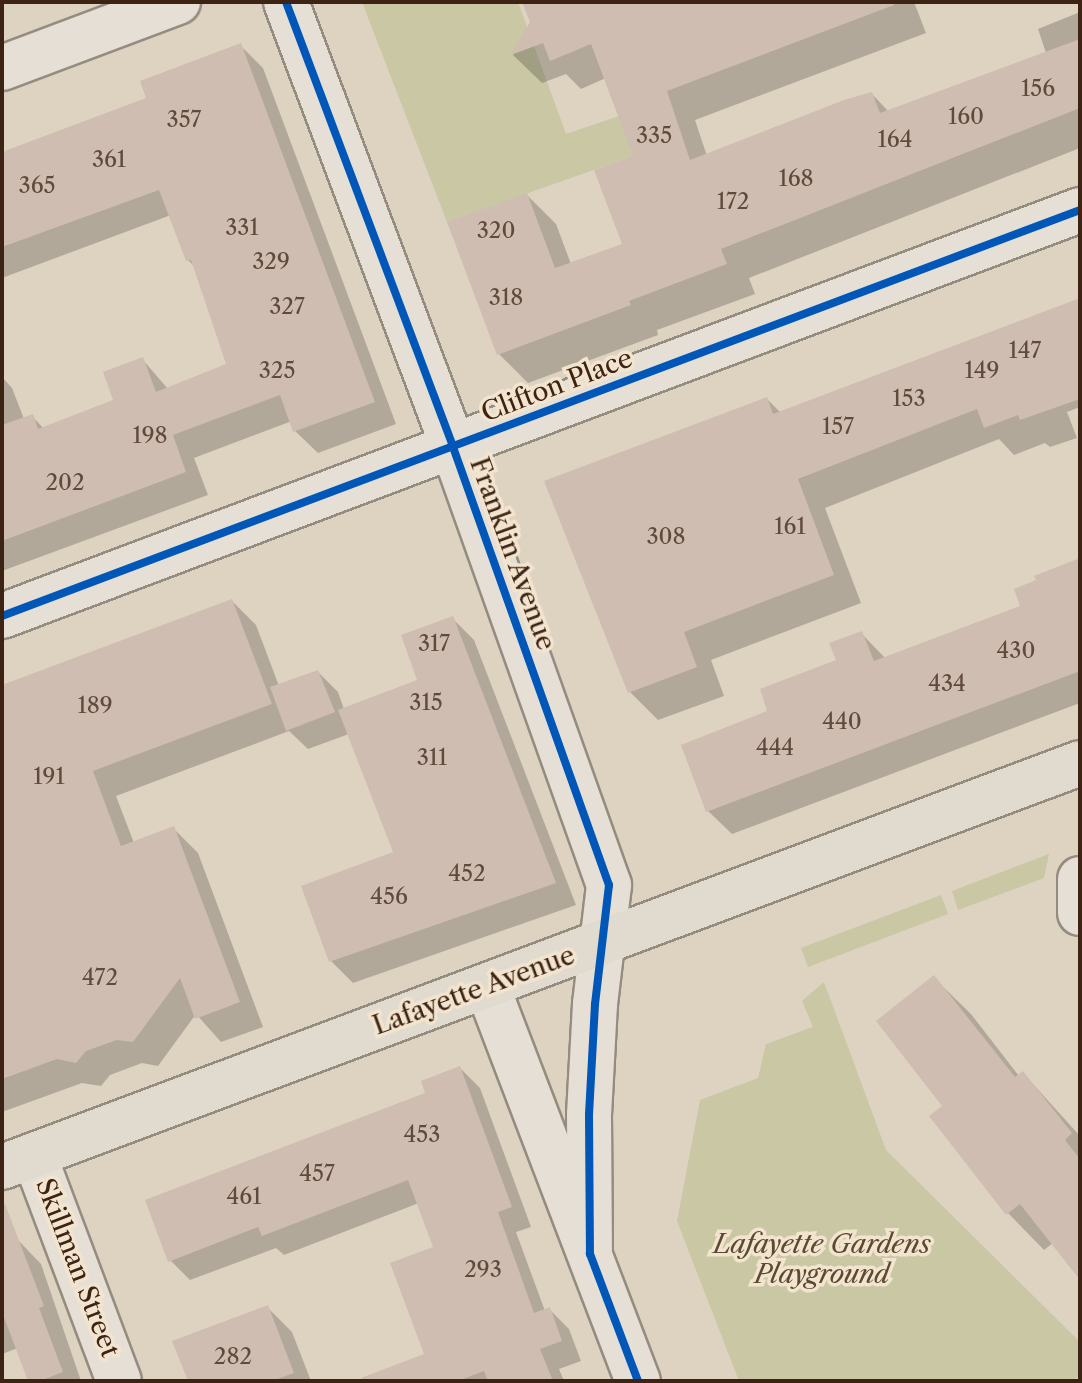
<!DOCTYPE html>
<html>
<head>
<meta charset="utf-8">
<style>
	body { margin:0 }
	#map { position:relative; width:1082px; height:1383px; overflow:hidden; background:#ded3c1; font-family:"Libre Caslon Text",serif }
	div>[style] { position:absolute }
	.green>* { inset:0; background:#c9c7a4 }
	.shadow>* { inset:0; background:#0003 }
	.building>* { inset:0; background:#cebdb0 }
	.roads { filter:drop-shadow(2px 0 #958c80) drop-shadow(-2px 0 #958c80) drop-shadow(0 2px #958c80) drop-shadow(0 -2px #958c80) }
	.minor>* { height:44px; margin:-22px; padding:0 22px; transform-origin:22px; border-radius:22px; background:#e5dfd6 }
	.major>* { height:44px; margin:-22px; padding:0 22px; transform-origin:22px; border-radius:22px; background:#e1dacf }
	.cycleway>* { height:8px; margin:-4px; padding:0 4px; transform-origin:4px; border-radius:4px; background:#0057b8 }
	span { translate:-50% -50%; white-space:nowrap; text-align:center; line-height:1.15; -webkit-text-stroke:7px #f2e4ce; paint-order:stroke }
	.number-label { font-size:22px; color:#614a3c }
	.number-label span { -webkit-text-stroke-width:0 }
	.street-label { font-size:26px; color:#3c2314 }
	.park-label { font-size:26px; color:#5b4a32; font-style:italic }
	.frame { position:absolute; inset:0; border:4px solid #3c2314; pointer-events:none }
</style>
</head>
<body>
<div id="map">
	<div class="green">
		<i style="clip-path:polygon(362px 2px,518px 2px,566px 134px,619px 116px,633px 156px,447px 222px)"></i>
		<i style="clip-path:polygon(1049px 854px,1044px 878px,958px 910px,952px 891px)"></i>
		<i style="clip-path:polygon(941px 895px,948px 914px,808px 967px,801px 948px)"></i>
		<i style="clip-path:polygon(824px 982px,886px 1150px,1080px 1342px,1080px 1374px,1074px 1381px,739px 1381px,677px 1221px,700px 1100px,758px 1078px,766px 1044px,813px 1027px,802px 1001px)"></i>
	</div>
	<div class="shadow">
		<i style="clip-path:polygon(523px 2px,914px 2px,926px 33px,695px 120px,707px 156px,872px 94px,889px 112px,1046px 53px,1038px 29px,1080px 12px,1080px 148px,749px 278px,755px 294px,657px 330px,658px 335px,528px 383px,499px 354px,527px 195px,556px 224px,571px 264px,625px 245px,636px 157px,606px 78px,581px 89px,566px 74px,542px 83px,513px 55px,532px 22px)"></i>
		<i style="clip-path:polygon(241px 46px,263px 68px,396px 424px,318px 453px,295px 431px,292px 421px,194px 458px,208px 495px,2px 571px,2px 377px,12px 388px,24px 419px,32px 416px,44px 429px,116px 402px,143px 360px,168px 389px,229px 366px,195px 267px,188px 260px,171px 215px,2px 278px,2px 154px,148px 100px)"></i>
		<i style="clip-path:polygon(1080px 300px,1080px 407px,1067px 412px,1077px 438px,1050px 447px,1045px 443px,1014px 455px,999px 439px,825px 508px,861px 603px,711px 660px,724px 696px,658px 720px,630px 692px,767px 399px,781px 413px)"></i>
		<i style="clip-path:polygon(1080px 561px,1080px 703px,732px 834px,708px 811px,770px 712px,839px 662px,861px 633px,886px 659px,1023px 607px)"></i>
		<i style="clip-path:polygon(232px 601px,256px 625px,279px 686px,318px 672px,338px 692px,344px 709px,420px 681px,452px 618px,474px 640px,576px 905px,353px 983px,331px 961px,396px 853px,349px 734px,308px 749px,289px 731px,116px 796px,134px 843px,173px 828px,198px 853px,263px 1027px,221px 1042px,196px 1014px,158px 1066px,142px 1063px,110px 1075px,101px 1086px,82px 1083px,2px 1112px,2px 687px)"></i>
		<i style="clip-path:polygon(934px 978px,971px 1014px,1019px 1076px,1023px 1073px,1080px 1136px,1080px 1277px,1053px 1243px,1044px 1250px,1008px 1213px,945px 1106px)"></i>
		<i style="clip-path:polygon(460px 1068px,480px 1088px,531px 1227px,516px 1232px,545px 1311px,549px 1309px,569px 1329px,581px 1361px,559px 1369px,564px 1381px,378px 1381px,426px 1355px,436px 1248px,419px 1203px,284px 1255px,276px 1248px,190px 1280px,170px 1260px,428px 1095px)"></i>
		<i style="clip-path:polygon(18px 1240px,41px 1264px,81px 1381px,31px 1381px,18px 1348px,2px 1354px,2px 1247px)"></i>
		<i style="clip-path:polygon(267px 1307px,292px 1332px,311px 1381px,190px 1381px)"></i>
	</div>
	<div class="building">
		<i style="clip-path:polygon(522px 2px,894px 2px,894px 5px,667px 91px,690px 160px,844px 100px,872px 92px,880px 113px,1080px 39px,1080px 108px,721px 249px,727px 264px,629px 301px,631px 305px,497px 355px,447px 222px,527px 193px,555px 268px,622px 244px,594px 170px,633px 156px,591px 44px,550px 61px,543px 43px,511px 55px,530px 22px)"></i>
		<i style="clip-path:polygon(241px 43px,375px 402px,293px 432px,280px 395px,173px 435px,186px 472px,2px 541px,2px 425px,33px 414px,38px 429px,113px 400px,103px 372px,143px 357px,156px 392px,226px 364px,191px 260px,186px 261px,159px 190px,2px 247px,2px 152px,146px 98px,140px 81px)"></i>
		<i style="clip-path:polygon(1080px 298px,1080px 399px,1020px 420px,1018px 415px,984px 428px,977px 409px,798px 479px,834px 575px,684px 632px,697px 667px,628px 693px,544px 481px,767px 397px,773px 414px)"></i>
		<i style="clip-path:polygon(1080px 558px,1080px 671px,706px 812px,681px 745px,767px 711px,760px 689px,836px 660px,829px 643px,862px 631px,874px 661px,1020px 606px,1014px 589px,1036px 580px,1034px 576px)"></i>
		<i style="clip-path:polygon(232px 599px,272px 704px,93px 771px,121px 846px,174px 826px,240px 1002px,195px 1019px,180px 978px,133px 1042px,117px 1040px,86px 1051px,76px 1063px,57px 1059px,2px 1079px,2px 685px)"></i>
		<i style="clip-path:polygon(453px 616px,556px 883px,329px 962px,301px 886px,393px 852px,338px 710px,417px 680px,401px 635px)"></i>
		<i style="clip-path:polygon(318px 670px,335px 712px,286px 731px,270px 687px)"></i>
		<i style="clip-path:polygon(934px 975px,1015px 1077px,1023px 1071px,1072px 1133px,1065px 1140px,1080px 1159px,1080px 1280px,1020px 1204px,1006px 1215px,929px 1116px,942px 1106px,876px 1021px)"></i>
		<i style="clip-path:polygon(460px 1066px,512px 1207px,498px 1212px,534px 1313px,550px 1307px,562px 1341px,540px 1349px,553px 1381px,488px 1381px,484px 1371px,458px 1381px,362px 1381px,361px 1378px,424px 1354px,390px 1263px,433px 1247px,408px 1180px,262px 1236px,258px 1227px,168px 1262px,145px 1200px,425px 1093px,421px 1081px)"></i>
		<i style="clip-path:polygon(2px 1204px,5px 1204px,44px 1306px,39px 1308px,63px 1372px,40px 1381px,28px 1381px,2px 1312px)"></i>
		<i style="clip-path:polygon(268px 1305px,294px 1373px,272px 1381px,188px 1381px,172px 1341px)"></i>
	</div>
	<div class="roads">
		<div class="minor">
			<i style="left:286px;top:2px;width:475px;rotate:69.4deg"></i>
			<i style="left:453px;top:447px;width:465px;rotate:70.4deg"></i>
			<i style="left:609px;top:885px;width:120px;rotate:96.7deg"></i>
			<i style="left:595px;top:1004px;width:111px;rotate:93.1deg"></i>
			<i style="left:589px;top:1115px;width:139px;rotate:89.6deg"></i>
			<i style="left:2px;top:68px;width:188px;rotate:-20.6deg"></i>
			<i style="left:2px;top:616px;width:1152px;rotate:-20.64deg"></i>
			<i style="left:1080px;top:879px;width:34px;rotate:90deg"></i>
			<i style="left:487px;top:986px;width:423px;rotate:69.1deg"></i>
			<i style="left:34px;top:1155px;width:241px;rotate:69.4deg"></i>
		</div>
		<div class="major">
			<i style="left:2px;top:1167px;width:1151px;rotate:-20.54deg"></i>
		</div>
	</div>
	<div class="cycleway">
		<i style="left:286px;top:2px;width:475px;rotate:69.4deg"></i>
		<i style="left:453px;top:447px;width:465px;rotate:70.4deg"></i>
		<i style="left:609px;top:885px;width:120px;rotate:96.7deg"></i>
		<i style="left:595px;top:1004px;width:111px;rotate:93.1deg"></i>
		<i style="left:589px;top:1115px;width:139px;rotate:89.6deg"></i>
		<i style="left:590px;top:1254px;width:136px;rotate:69.3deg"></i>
		<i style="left:2px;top:616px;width:1152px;rotate:-20.64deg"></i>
	</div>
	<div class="number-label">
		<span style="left:1038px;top:89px">156</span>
		<span style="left:966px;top:117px">160</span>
		<span style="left:184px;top:120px">357</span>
		<span style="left:654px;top:136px">335</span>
		<span style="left:895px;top:140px">164</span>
		<span style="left:109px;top:160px">361</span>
		<span style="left:796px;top:179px">168</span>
		<span style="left:37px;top:186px">365</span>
		<span style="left:733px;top:202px">172</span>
		<span style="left:242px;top:228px">331</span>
		<span style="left:496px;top:231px">320</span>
		<span style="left:271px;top:262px">329</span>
		<span style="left:506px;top:298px">318</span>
		<span style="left:287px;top:307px">327</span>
		<span style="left:1025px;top:351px">147</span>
		<span style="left:277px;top:371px">325</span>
		<span style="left:982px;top:371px">149</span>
		<span style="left:909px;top:399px">153</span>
		<span style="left:838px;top:427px">157</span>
		<span style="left:150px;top:436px">198</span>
		<span style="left:65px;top:483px">202</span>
		<span style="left:790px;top:527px">161</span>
		<span style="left:666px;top:537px">308</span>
		<span style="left:434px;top:644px">317</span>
		<span style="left:1016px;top:651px">430</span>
		<span style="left:947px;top:684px">434</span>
		<span style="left:426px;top:703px">315</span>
		<span style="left:95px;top:706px">189</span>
		<span style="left:842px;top:722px">440</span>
		<span style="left:775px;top:748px">444</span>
		<span style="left:432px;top:758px">311</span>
		<span style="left:49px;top:777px">191</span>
		<span style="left:467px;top:874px">452</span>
		<span style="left:389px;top:897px">456</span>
		<span style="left:100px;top:978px">472</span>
		<span style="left:422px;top:1135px">453</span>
		<span style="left:317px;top:1174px">457</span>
		<span style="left:244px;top:1197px">461</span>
		<span style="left:483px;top:1270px">293</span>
		<span style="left:233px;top:1357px">282</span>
	</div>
	<div class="street-label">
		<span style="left:557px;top:386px;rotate:-21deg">Clifton Place</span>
		<span style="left:512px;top:554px;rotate:70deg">Franklin Avenue</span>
		<span style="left:474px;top:991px;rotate:-20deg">Lafayette Avenue</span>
		<span style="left:77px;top:1268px;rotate:69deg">Skillman Street</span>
	</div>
	<div class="park-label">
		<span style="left:822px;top:1260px">Lafayette Gardens<br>Playground</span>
	</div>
	<div class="frame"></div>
</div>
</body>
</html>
